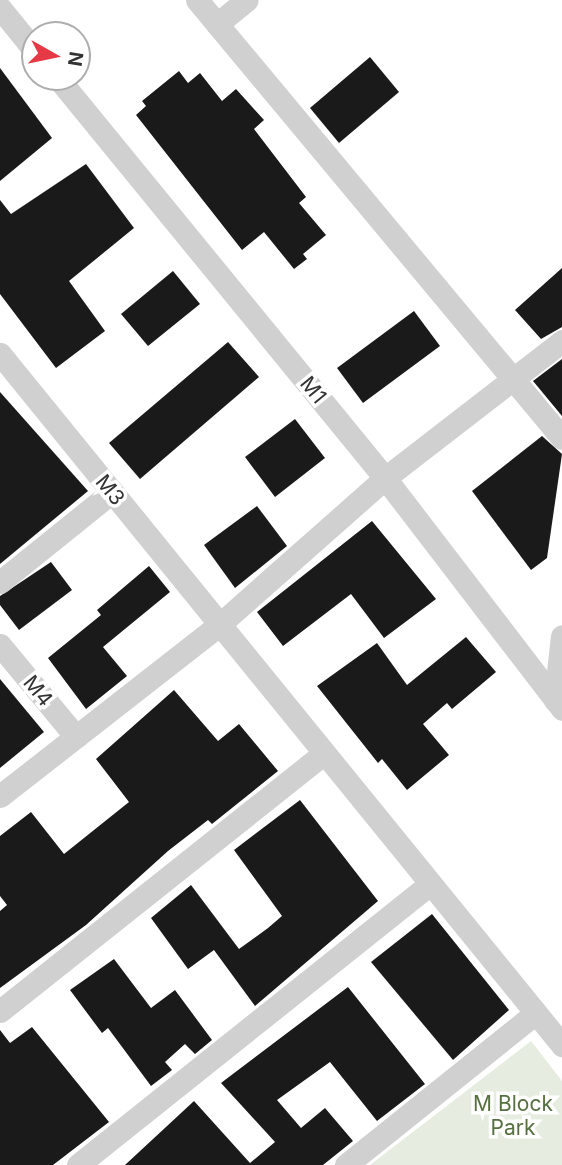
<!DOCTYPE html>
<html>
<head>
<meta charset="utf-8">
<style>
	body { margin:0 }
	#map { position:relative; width:562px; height:1165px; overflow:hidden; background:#fff; font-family:Inter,sans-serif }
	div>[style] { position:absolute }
	.green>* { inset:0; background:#e6ecdf }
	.building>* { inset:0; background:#1a1a1a }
	.minor>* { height:23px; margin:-11.5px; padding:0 11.5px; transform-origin:11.5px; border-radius:11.5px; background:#d0d0d0 }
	span { translate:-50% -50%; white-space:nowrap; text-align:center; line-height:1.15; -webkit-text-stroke:7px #fff; paint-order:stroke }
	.street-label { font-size:21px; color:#333 }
	.park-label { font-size:21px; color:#56703f }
	.north { position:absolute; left:21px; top:21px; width:70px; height:70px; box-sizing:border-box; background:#fff; border:2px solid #adadad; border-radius:50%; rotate:99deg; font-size:19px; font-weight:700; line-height:28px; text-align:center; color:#333 }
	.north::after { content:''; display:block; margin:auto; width:24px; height:32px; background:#e63946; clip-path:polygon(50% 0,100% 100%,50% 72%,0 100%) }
</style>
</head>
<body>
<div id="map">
	<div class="green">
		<i style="clip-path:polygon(531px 1041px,562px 1081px,562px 1165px,370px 1165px)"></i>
	</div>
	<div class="building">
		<i style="clip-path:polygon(370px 57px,399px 92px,339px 143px,310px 108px)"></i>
		<i style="clip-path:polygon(0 68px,52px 138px,0 181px)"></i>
		<i style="clip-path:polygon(179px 71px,188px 83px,200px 73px,222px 101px,236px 89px,264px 120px,254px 129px,306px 197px,299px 203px,326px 235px,303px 254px,307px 259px,294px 269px,264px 232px,242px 250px,136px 115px,146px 106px,142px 101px)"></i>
		<i style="clip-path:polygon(86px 164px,134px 228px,69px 281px,105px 331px,56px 368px,0 294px,0 200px,11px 214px)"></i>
		<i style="clip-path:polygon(562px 268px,562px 327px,541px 339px,515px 310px)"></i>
		<i style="clip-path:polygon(173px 271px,200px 304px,148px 346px,121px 314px)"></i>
		<i style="clip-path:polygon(414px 311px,440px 346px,363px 403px,337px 368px)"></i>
		<i style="clip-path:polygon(228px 342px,259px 377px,140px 479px,109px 443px)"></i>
		<i style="clip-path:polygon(562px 359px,562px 416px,533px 381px)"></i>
		<i style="clip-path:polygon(0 392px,88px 491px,0 564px)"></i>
		<i style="clip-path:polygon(295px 419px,325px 458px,275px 497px,245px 457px)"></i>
		<i style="clip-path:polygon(542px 436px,562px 454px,547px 558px,531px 570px,472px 491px)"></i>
		<i style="clip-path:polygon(257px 506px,287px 546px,235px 588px,204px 545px)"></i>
		<i style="clip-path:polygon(372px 521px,436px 599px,384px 638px,351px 594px,283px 646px,257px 612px)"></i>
		<i style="clip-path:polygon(51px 562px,72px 590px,19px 630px,0 605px,0 596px)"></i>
		<i style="clip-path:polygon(149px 566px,170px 592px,103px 647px,127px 676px,86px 709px,48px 658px,101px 615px,97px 610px)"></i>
		<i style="clip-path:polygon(466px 637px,496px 672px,452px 709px,447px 703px,423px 724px,449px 755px,407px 790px,382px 759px,378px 763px,317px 686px,377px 643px,407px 685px)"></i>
		<i style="clip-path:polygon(0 679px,44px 732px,0 768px)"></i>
		<i style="clip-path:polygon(174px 690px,218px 741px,239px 724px,278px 771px,212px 824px,208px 820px,168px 851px,86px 925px,0 988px,0 911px,7px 905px,0 896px,0 836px,31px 812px,64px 854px,129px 802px,96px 759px)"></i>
		<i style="clip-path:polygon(300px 800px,378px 901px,255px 1006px,214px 950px,188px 969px,151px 918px,191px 885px,239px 949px,268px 928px,282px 916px,234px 850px)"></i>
		<i style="clip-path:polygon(432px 914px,509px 1010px,453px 1060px,371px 962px)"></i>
		<i style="clip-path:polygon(114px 959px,151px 1008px,175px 990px,212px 1040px,195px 1054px,185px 1044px,165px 1062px,172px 1070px,151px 1086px,108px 1028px,102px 1033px,70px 990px)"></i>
		<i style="clip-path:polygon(348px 987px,425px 1084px,377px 1121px,330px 1062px,277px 1100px,301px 1128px,325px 1108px,353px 1141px,323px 1165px,125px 1165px,194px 1101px,250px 1163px,275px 1142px,221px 1083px)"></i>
		<i style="clip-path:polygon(32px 1027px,109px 1122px,53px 1165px,0 1165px,0 1030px,10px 1043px)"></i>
	</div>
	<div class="minor">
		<i style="left:197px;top:0;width:570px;rotate:50.19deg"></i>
		<i style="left:0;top:8px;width:55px;rotate:50.9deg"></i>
		<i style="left:217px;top:24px;width:38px;rotate:-39deg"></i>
		<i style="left:57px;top:77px;width:518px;rotate:50.72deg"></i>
		<i style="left:385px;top:478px;width:291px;rotate:52.5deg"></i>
		<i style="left:0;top:354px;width:891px;rotate:50.88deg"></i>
		<i style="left:0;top:582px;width:144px;rotate:-38.8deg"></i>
		<i style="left:0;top:645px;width:119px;rotate:50.4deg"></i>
		<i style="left:555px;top:700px;width:64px;rotate:-83.8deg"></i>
		<i style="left:0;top:796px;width:278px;rotate:-38deg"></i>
		<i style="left:219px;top:625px;width:222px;rotate:-41.5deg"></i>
		<i style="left:385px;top:478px;width:224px;rotate:-37.7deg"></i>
		<i style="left:0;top:1011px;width:414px;rotate:-38.5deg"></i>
		<i style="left:78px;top:1165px;width:450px;rotate:-38.6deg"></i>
		<i style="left:346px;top:1165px;width:243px;rotate:-38.7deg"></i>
	</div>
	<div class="street-label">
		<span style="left:313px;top:390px;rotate:51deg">M1</span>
		<span style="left:110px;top:490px;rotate:51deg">M3</span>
		<span style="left:38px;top:691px;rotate:51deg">M4</span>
	</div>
	<div class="park-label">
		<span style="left:513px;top:1116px">M Block<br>Park</span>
	</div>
	<div class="north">N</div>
</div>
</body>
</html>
